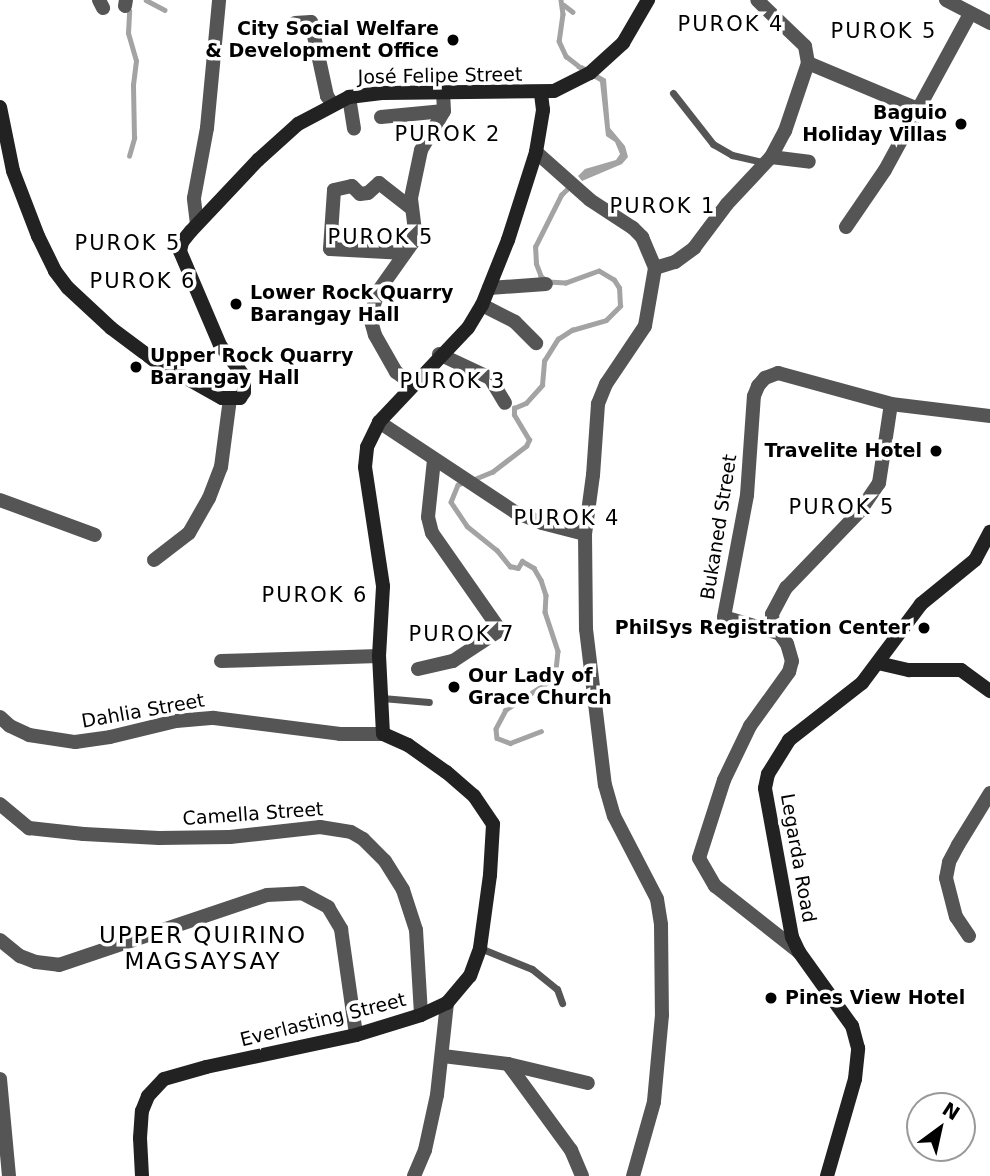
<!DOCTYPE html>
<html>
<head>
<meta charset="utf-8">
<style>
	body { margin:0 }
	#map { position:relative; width:990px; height:1176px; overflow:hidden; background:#fff; font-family:"DejaVu Sans",sans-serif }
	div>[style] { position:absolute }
	.water>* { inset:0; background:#a3a3a3 }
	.stream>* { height:4.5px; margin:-2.25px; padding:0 2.25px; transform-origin:2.25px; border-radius:2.25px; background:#a3a3a3 }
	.lane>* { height:7px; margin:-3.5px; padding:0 3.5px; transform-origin:3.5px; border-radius:3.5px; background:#555 }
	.street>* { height:14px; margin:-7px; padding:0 7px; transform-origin:7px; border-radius:7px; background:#555 }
	.secondary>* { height:14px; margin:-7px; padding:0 7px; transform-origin:7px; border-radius:7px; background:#222 }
	.dots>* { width:19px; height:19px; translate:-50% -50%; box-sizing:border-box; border:4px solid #fff; border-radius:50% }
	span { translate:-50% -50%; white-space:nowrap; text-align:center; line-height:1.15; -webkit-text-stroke:7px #fff; paint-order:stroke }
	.poi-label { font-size:19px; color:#000; font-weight:700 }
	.right { translate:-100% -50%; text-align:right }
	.left { translate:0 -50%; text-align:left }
	.street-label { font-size:19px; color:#000 }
	.neighbourhood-label { font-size:21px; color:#000; letter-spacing:2px }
	.quarter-label { font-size:23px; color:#000; letter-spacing:2px }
	.north { position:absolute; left:906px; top:1092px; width:70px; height:70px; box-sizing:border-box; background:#fff; border:2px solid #999; border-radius:50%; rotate:33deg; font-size:19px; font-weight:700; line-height:28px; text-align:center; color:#000 }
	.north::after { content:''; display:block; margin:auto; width:24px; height:32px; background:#000; clip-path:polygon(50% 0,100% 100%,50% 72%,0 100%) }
</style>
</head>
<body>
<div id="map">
	<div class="water">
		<i style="clip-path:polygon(582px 65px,606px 79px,610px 128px,625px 146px,628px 157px,622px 164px,582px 181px,578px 176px,585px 169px,616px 160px,620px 154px,615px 142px,606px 136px,600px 82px,576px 68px)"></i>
	</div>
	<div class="stream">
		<i style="left:146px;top:0;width:21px;rotate:28deg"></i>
		<i style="left:561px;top:0;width:14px;rotate:82deg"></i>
		<i style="left:563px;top:14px;width:27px;rotate:98deg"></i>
		<i style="left:559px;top:41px;width:17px;rotate:65deg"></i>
		<i style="left:566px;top:56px;width:16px;rotate:38deg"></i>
		<i style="left:564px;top:5px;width:11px;rotate:38deg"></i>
		<i style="left:129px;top:156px;width:19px;rotate:-74deg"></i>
		<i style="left:134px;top:138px;width:53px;rotate:-91.1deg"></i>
		<i style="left:133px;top:85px;width:24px;rotate:-83deg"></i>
		<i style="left:136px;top:61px;width:29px;rotate:-106deg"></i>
		<i style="left:128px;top:33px;width:22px;rotate:-87deg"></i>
		<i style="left:472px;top:480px;width:22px;rotate:-22deg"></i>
		<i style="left:492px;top:472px;width:43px;rotate:-37.4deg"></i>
		<i style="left:526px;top:446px;width:7px;rotate:-63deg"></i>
		<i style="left:529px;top:440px;width:29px;rotate:-121deg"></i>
		<i style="left:514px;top:415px;width:7px;rotate:-90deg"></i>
		<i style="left:514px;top:408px;width:13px;rotate:-23deg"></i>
		<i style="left:526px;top:403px;width:24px;rotate:-48deg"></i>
		<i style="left:542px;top:385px;width:24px;rotate:-85deg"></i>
		<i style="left:544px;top:361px;width:26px;rotate:-58deg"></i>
		<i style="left:558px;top:339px;width:17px;rotate:-33deg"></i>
		<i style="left:572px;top:330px;width:35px;rotate:-16deg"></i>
		<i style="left:606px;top:320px;width:20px;rotate:-45deg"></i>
		<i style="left:620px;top:306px;width:18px;rotate:-93deg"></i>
		<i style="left:619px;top:288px;width:9px;rotate:-122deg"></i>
		<i style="left:614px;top:280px;width:17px;rotate:-149deg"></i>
		<i style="left:599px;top:271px;width:35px;rotate:160deg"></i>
		<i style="left:566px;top:283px;width:18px;rotate:-177deg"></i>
		<i style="left:548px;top:282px;width:9px;rotate:-144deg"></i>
		<i style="left:541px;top:277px;width:14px;rotate:-111deg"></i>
		<i style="left:536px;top:264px;width:17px;rotate:-93deg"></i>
		<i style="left:535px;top:247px;width:58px;rotate:-63.4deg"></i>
		<i style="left:561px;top:195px;width:14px;rotate:-45deg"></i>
		<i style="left:463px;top:483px;width:5px;rotate:158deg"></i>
		<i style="left:458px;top:485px;width:18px;rotate:112deg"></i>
		<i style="left:451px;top:502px;width:29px;rotate:56deg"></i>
		<i style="left:467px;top:526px;width:38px;rotate:39deg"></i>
		<i style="left:497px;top:550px;width:21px;rotate:51deg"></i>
		<i style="left:510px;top:566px;width:8px;rotate:14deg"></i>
		<i style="left:518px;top:568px;width:8px;rotate:-60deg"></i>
		<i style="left:522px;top:561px;width:14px;rotate:30deg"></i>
		<i style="left:534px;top:568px;width:14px;rotate:60deg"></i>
		<i style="left:541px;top:580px;width:16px;rotate:72deg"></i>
		<i style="left:546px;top:595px;width:17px;rotate:93deg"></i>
		<i style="left:545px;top:612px;width:41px;rotate:71.6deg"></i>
		<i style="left:558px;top:651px;width:27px;rotate:96deg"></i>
		<i style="left:555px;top:678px;width:59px;rotate:146.9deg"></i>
		<i style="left:506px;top:710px;width:21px;rotate:118deg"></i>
		<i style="left:496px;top:729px;width:9px;rotate:84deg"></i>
		<i style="left:497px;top:738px;width:14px;rotate:21deg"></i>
		<i style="left:510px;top:743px;width:33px;rotate:-21deg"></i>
	</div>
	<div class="lane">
		<i style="left:673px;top:93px;width:65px;rotate:51.9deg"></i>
		<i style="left:713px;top:144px;width:22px;rotate:30deg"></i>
		<i style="left:732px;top:155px;width:35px;rotate:13deg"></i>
		<i style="left:382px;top:698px;width:47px;rotate:4.9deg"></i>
		<i style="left:480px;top:948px;width:56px;rotate:22deg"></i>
		<i style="left:532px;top:969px;width:32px;rotate:39deg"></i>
		<i style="left:557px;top:989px;width:15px;rotate:70deg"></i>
	</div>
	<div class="street">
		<i style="left:99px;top:0;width:9px;rotate:63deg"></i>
		<i style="left:946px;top:0;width:50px;rotate:27.6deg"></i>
		<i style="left:125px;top:6px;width:6px;rotate:-81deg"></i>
		<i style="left:295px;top:23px;width:16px;rotate:-4deg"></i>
		<i style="left:311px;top:22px;width:76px;rotate:77.8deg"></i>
		<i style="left:327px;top:96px;width:9px;rotate:54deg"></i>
		<i style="left:808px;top:63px;width:119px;rotate:22.7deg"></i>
		<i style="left:349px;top:97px;width:32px;rotate:81deg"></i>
		<i style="left:381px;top:117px;width:63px;rotate:-5.4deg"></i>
		<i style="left:536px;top:152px;width:72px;rotate:41.6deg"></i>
		<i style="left:590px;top:200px;width:51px;rotate:33.1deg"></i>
		<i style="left:633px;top:228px;width:13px;rotate:45deg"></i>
		<i style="left:642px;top:237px;width:34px;rotate:67deg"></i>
		<i style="left:655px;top:268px;width:59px;rotate:99.8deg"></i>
		<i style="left:645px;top:326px;width:70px;rotate:123.9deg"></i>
		<i style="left:606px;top:384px;width:22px;rotate:112deg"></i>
		<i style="left:598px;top:404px;width:71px;rotate:94deg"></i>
		<i style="left:593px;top:475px;width:60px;rotate:97.7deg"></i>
		<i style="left:585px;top:534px;width:95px;rotate:89.4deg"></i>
		<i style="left:586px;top:629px;width:157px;rotate:83.1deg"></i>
		<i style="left:605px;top:785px;width:32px;rotate:74deg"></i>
		<i style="left:614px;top:816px;width:93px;rotate:62.6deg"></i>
		<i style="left:657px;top:899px;width:26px;rotate:81deg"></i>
		<i style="left:661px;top:925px;width:90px;rotate:89.4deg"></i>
		<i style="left:662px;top:1015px;width:87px;rotate:95.3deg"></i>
		<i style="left:654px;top:1102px;width:77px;rotate:105.8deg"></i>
		<i style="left:771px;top:157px;width:38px;rotate:7deg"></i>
		<i style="left:197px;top:224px;width:26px;rotate:-97deg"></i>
		<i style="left:194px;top:198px;width:71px;rotate:-79.5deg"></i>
		<i style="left:207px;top:128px;width:129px;rotate:-84.6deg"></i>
		<i style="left:846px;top:227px;width:69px;rotate:-55.6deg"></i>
		<i style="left:885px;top:170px;width:178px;rotate:-61.4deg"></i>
		<i style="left:405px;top:253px;width:75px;rotate:-176.9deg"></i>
		<i style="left:330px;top:249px;width:59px;rotate:-86.1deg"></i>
		<i style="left:334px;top:190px;width:18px;rotate:-13deg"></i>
		<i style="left:352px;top:186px;width:11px;rotate:45deg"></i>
		<i style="left:360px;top:194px;width:8px;rotate:-7deg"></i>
		<i style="left:368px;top:193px;width:15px;rotate:-42deg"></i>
		<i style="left:379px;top:183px;width:41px;rotate:38deg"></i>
		<i style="left:655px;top:268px;width:21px;rotate:-17deg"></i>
		<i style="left:675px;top:262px;width:24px;rotate:-36deg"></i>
		<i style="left:694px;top:248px;width:55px;rotate:-53.1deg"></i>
		<i style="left:727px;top:204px;width:64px;rotate:-46.9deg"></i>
		<i style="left:771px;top:157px;width:30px;rotate:-62deg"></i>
		<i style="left:785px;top:131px;width:72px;rotate:-71.3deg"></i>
		<i style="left:808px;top:63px;width:17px;rotate:-100deg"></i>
		<i style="left:805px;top:46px;width:66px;rotate:-136.2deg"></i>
		<i style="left:489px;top:288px;width:57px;rotate:-4deg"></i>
		<i style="left:482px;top:305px;width:37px;rotate:27deg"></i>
		<i style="left:515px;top:322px;width:30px;rotate:45deg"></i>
		<i style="left:439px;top:354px;width:56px;rotate:25.2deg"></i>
		<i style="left:490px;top:378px;width:29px;rotate:59deg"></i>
		<i style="left:412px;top:384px;width:20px;rotate:-143deg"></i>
		<i style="left:396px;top:372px;width:43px;rotate:-119.6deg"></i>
		<i style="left:375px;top:335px;width:19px;rotate:-106deg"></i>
		<i style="left:370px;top:317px;width:28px;rotate:-72deg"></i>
		<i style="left:379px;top:290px;width:59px;rotate:-54.7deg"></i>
		<i style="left:413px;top:242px;width:11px;rotate:-80deg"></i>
		<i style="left:415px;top:231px;width:33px;rotate:-97deg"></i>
		<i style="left:411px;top:198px;width:49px;rotate:-78.2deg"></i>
		<i style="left:421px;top:150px;width:45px;rotate:-59.5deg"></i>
		<i style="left:444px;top:111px;width:18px;rotate:-93deg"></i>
		<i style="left:379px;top:422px;width:163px;rotate:33.5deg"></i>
		<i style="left:515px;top:512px;width:29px;rotate:22deg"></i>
		<i style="left:542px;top:523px;width:44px;rotate:14.3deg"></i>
		<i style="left:0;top:500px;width:101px;rotate:20.2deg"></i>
		<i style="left:154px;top:560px;width:44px;rotate:-37.6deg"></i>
		<i style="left:189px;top:533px;width:40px;rotate:-60.3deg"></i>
		<i style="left:209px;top:498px;width:33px;rotate:-69deg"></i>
		<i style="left:221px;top:467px;width:69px;rotate:-82.5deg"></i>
		<i style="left:778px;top:633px;width:56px;rotate:-163.5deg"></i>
		<i style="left:724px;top:617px;width:124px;rotate:-79.3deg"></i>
		<i style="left:747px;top:495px;width:99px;rotate:-86deg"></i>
		<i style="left:754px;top:396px;width:11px;rotate:-68deg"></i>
		<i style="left:758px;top:386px;width:11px;rotate:-49deg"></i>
		<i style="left:765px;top:378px;width:14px;rotate:-21deg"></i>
		<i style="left:778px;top:373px;width:117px;rotate:15.3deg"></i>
		<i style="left:891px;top:404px;width:100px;rotate:6.9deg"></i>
		<i style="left:221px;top:661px;width:158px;rotate:-1.8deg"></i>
		<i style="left:418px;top:669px;width:36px;rotate:-13deg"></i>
		<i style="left:453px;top:661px;width:56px;rotate:-33.4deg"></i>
		<i style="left:500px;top:630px;width:118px;rotate:-125deg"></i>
		<i style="left:432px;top:533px;width:16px;rotate:-104deg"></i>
		<i style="left:428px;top:517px;width:57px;rotate:-84deg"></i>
		<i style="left:0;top:717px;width:13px;rotate:42deg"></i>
		<i style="left:10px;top:726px;width:21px;rotate:25deg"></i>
		<i style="left:29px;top:735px;width:47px;rotate:8.7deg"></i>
		<i style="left:75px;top:742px;width:35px;rotate:-8deg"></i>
		<i style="left:110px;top:737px;width:68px;rotate:-13.6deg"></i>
		<i style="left:176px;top:721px;width:38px;rotate:-5deg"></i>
		<i style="left:214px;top:718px;width:127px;rotate:7.2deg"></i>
		<i style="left:340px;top:734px;width:43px"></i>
		<i style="left:0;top:804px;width:38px;rotate:40deg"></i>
		<i style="left:29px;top:828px;width:55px;rotate:6.2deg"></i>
		<i style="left:84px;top:834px;width:75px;rotate:3.1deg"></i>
		<i style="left:159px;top:838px;width:71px;rotate:-0.8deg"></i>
		<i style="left:230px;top:837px;width:91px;rotate:-6.3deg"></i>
		<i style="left:320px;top:827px;width:31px;rotate:9deg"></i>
		<i style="left:351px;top:832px;width:14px;rotate:30deg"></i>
		<i style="left:363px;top:839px;width:31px;rotate:45deg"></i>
		<i style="left:385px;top:861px;width:34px;rotate:58deg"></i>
		<i style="left:403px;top:890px;width:42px;rotate:72deg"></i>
		<i style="left:416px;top:930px;width:85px;rotate:86.6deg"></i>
		<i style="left:969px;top:936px;width:23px;rotate:-124deg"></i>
		<i style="left:956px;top:917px;width:40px;rotate:-104.4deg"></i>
		<i style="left:946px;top:878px;width:16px;rotate:-79deg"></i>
		<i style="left:949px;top:862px;width:19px;rotate:-62deg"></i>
		<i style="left:958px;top:845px;width:61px;rotate:-58.4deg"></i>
		<i style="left:0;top:940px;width:26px;rotate:39deg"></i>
		<i style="left:20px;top:956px;width:17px;rotate:21deg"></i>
		<i style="left:36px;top:962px;width:23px;rotate:7deg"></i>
		<i style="left:59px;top:965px;width:219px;rotate:-18.6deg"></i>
		<i style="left:267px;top:895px;width:35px;rotate:-3deg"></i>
		<i style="left:302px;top:893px;width:30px;rotate:28deg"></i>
		<i style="left:328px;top:907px;width:26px;rotate:59deg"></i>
		<i style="left:341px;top:929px;width:107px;rotate:81.9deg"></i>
		<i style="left:799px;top:952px;width:107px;rotate:-141.8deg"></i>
		<i style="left:715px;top:886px;width:32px;rotate:-120deg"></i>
		<i style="left:699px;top:858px;width:82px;rotate:-72.2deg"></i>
		<i style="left:724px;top:780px;width:60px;rotate:-64.3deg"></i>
		<i style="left:750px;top:726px;width:67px;rotate:-54.2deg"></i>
		<i style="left:789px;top:672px;width:11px;rotate:-75deg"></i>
		<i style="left:792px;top:661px;width:18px;rotate:-106deg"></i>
		<i style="left:787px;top:644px;width:24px;rotate:-125deg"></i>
		<i style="left:773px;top:624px;width:10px;rotate:-96deg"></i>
		<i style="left:772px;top:614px;width:30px;rotate:-62deg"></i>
		<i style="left:786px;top:588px;width:107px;rotate:-46.1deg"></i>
		<i style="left:860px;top:511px;width:34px;rotate:-56deg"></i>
		<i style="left:879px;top:483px;width:80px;rotate:-81.4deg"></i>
		<i style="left:443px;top:1056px;width:65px;rotate:7deg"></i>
		<i style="left:508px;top:1064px;width:107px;rotate:53.8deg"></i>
		<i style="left:571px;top:1150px;width:28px;rotate:67deg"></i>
		<i style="left:508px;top:1064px;width:82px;rotate:13.4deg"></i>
		<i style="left:0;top:1079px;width:97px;rotate:84.7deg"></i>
		<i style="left:414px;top:1176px;width:28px;rotate:-67deg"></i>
		<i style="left:425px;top:1150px;width:56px;rotate:-77.7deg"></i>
		<i style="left:437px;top:1095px;width:93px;rotate:-83.8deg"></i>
	</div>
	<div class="secondary">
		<i style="left:0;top:107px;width:65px;rotate:78.5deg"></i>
		<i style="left:13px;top:171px;width:70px;rotate:69deg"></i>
		<i style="left:38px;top:236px;width:39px;rotate:64deg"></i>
		<i style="left:55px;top:271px;width:21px;rotate:53deg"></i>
		<i style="left:68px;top:288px;width:59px;rotate:42.9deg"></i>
		<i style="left:111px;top:328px;width:54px;rotate:36.7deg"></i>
		<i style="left:154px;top:360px;width:78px;rotate:29.2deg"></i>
		<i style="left:222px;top:398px;width:18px"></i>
		<i style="left:240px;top:398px;width:7px;rotate:-56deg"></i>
		<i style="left:244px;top:392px;width:16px;rotate:-90deg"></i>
		<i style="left:244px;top:376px;width:39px;rotate:-128deg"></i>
		<i style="left:220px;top:345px;width:102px;rotate:-113.1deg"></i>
		<i style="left:180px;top:251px;width:9px;rotate:-77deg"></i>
		<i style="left:182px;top:242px;width:14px;rotate:-51deg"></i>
		<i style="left:191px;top:231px;width:98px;rotate:-46.7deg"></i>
		<i style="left:258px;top:160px;width:54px;rotate:-42deg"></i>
		<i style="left:298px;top:124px;width:58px;rotate:-27.9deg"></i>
		<i style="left:349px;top:97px;width:35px;rotate:-7deg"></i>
		<i style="left:384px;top:93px;width:170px;rotate:-0.7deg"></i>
		<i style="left:554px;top:91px;width:40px;rotate:-26.6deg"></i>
		<i style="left:590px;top:73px;width:45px;rotate:-42.3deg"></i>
		<i style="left:623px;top:43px;width:50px;rotate:-59.8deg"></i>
		<i style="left:878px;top:663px;width:32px;rotate:13deg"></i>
		<i style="left:909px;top:670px;width:52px"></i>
		<i style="left:961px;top:670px;width:36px;rotate:36deg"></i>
		<i style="left:142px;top:1176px;width:38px;rotate:-93deg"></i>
		<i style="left:140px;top:1138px;width:27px;rotate:-86deg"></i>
		<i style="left:142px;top:1111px;width:16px;rotate:-68deg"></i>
		<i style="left:148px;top:1096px;width:23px;rotate:-47deg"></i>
		<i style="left:164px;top:1079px;width:44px;rotate:-15.9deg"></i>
		<i style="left:206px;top:1067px;width:153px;rotate:-12deg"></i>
		<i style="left:356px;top:1035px;width:68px;rotate:-17.1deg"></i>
		<i style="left:421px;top:1015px;width:29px;rotate:-25deg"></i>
		<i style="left:447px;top:1003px;width:35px;rotate:-50deg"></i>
		<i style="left:470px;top:976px;width:30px;rotate:-70deg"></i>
		<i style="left:480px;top:948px;width:74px;rotate:-82.2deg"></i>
		<i style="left:490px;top:875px;width:51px;rotate:-86.6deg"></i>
		<i style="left:493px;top:824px;width:34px;rotate:-124deg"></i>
		<i style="left:474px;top:796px;width:37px;rotate:-139deg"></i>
		<i style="left:446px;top:772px;width:47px;rotate:-144.6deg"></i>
		<i style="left:408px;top:745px;width:27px;rotate:-156deg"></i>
		<i style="left:383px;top:734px;width:78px;rotate:-92.9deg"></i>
		<i style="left:379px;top:656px;width:70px;rotate:-86.7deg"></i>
		<i style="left:383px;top:586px;width:120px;rotate:-98.6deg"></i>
		<i style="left:365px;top:467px;width:20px;rotate:-84deg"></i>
		<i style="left:367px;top:447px;width:28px;rotate:-64deg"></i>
		<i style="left:379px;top:422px;width:129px;rotate:-46.6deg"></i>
		<i style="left:468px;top:328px;width:27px;rotate:-59deg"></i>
		<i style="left:482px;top:305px;width:70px;rotate:-68.2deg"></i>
		<i style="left:508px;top:240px;width:92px;rotate:-72.3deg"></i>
		<i style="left:536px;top:152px;width:43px;rotate:-80.5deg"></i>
		<i style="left:543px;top:110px;width:17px;rotate:-97deg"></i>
		<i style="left:827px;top:1176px;width:101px;rotate:-73.9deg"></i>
		<i style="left:855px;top:1079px;width:31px;rotate:-84deg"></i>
		<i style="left:858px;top:1048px;width:23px;rotate:-105deg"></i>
		<i style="left:852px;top:1026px;width:91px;rotate:-125.6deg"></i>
		<i style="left:799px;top:952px;width:17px;rotate:-115deg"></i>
		<i style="left:792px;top:937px;width:151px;rotate:-100.3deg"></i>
		<i style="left:765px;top:788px;width:14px;rotate:-78deg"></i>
		<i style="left:768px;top:774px;width:40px;rotate:-58deg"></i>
		<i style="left:789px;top:740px;width:93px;rotate:-38deg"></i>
		<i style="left:862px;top:683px;width:99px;rotate:-53.2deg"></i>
		<i style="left:921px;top:604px;width:70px;rotate:-39.2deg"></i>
		<i style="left:975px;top:560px;width:32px;rotate:-62deg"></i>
	</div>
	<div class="dots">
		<i style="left:453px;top:40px;background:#000"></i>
		<i style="left:961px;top:124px;background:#000"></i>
		<i style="left:236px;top:304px;background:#000"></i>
		<i style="left:136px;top:367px;background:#000"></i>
		<i style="left:936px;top:451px;background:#000"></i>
		<i style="left:924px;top:628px;background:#000"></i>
		<i style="left:454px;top:687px;background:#000"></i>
		<i style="left:771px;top:998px;background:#000"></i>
	</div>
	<div class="poi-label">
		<span class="right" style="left:439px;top:40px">City Social Welfare<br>&amp; Development Office</span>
		<span class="right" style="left:947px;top:124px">Baguio<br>Holiday Villas</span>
		<span class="left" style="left:250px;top:304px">Lower Rock Quarry<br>Barangay Hall</span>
		<span class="left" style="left:150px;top:367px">Upper Rock Quarry<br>Barangay Hall</span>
		<span class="right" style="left:922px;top:451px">Travelite Hotel</span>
		<span class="right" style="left:910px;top:628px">PhilSys Registration Center</span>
		<span class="left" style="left:468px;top:687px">Our Lady of<br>Grace Church</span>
		<span class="left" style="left:785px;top:998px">Pines View Hotel</span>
	</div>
	<div class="street-label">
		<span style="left:440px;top:76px;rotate:-1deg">José Felipe Street</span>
		<span style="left:719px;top:527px;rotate:-81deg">Bukaned Street</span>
		<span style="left:143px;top:711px;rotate:-10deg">Dahlia Street</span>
		<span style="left:253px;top:814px;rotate:-4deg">Camella Street</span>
		<span style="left:798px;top:858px;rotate:80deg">Legarda Road</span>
		<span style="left:323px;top:1020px;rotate:-14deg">Everlasting Street</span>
	</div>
	<div class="neighbourhood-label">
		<span style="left:731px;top:24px">PUROK 4</span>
		<span style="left:884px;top:31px">PUROK 5</span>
		<span style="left:448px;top:134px">PUROK 2</span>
		<span style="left:663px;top:206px">PUROK 1</span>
		<span style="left:381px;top:237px">PUROK 5</span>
		<span style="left:128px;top:243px">PUROK 5</span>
		<span style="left:143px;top:281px">PUROK 6</span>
		<span style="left:453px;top:381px">PUROK 3</span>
		<span style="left:842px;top:507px">PUROK 5</span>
		<span style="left:567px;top:518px">PUROK 4</span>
		<span style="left:315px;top:595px">PUROK 6</span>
		<span style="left:462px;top:634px">PUROK 7</span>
	</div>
	<div class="quarter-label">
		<span style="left:203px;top:948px">UPPER QUIRINO<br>MAGSAYSAY</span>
	</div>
	<div class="north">N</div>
</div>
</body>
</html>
